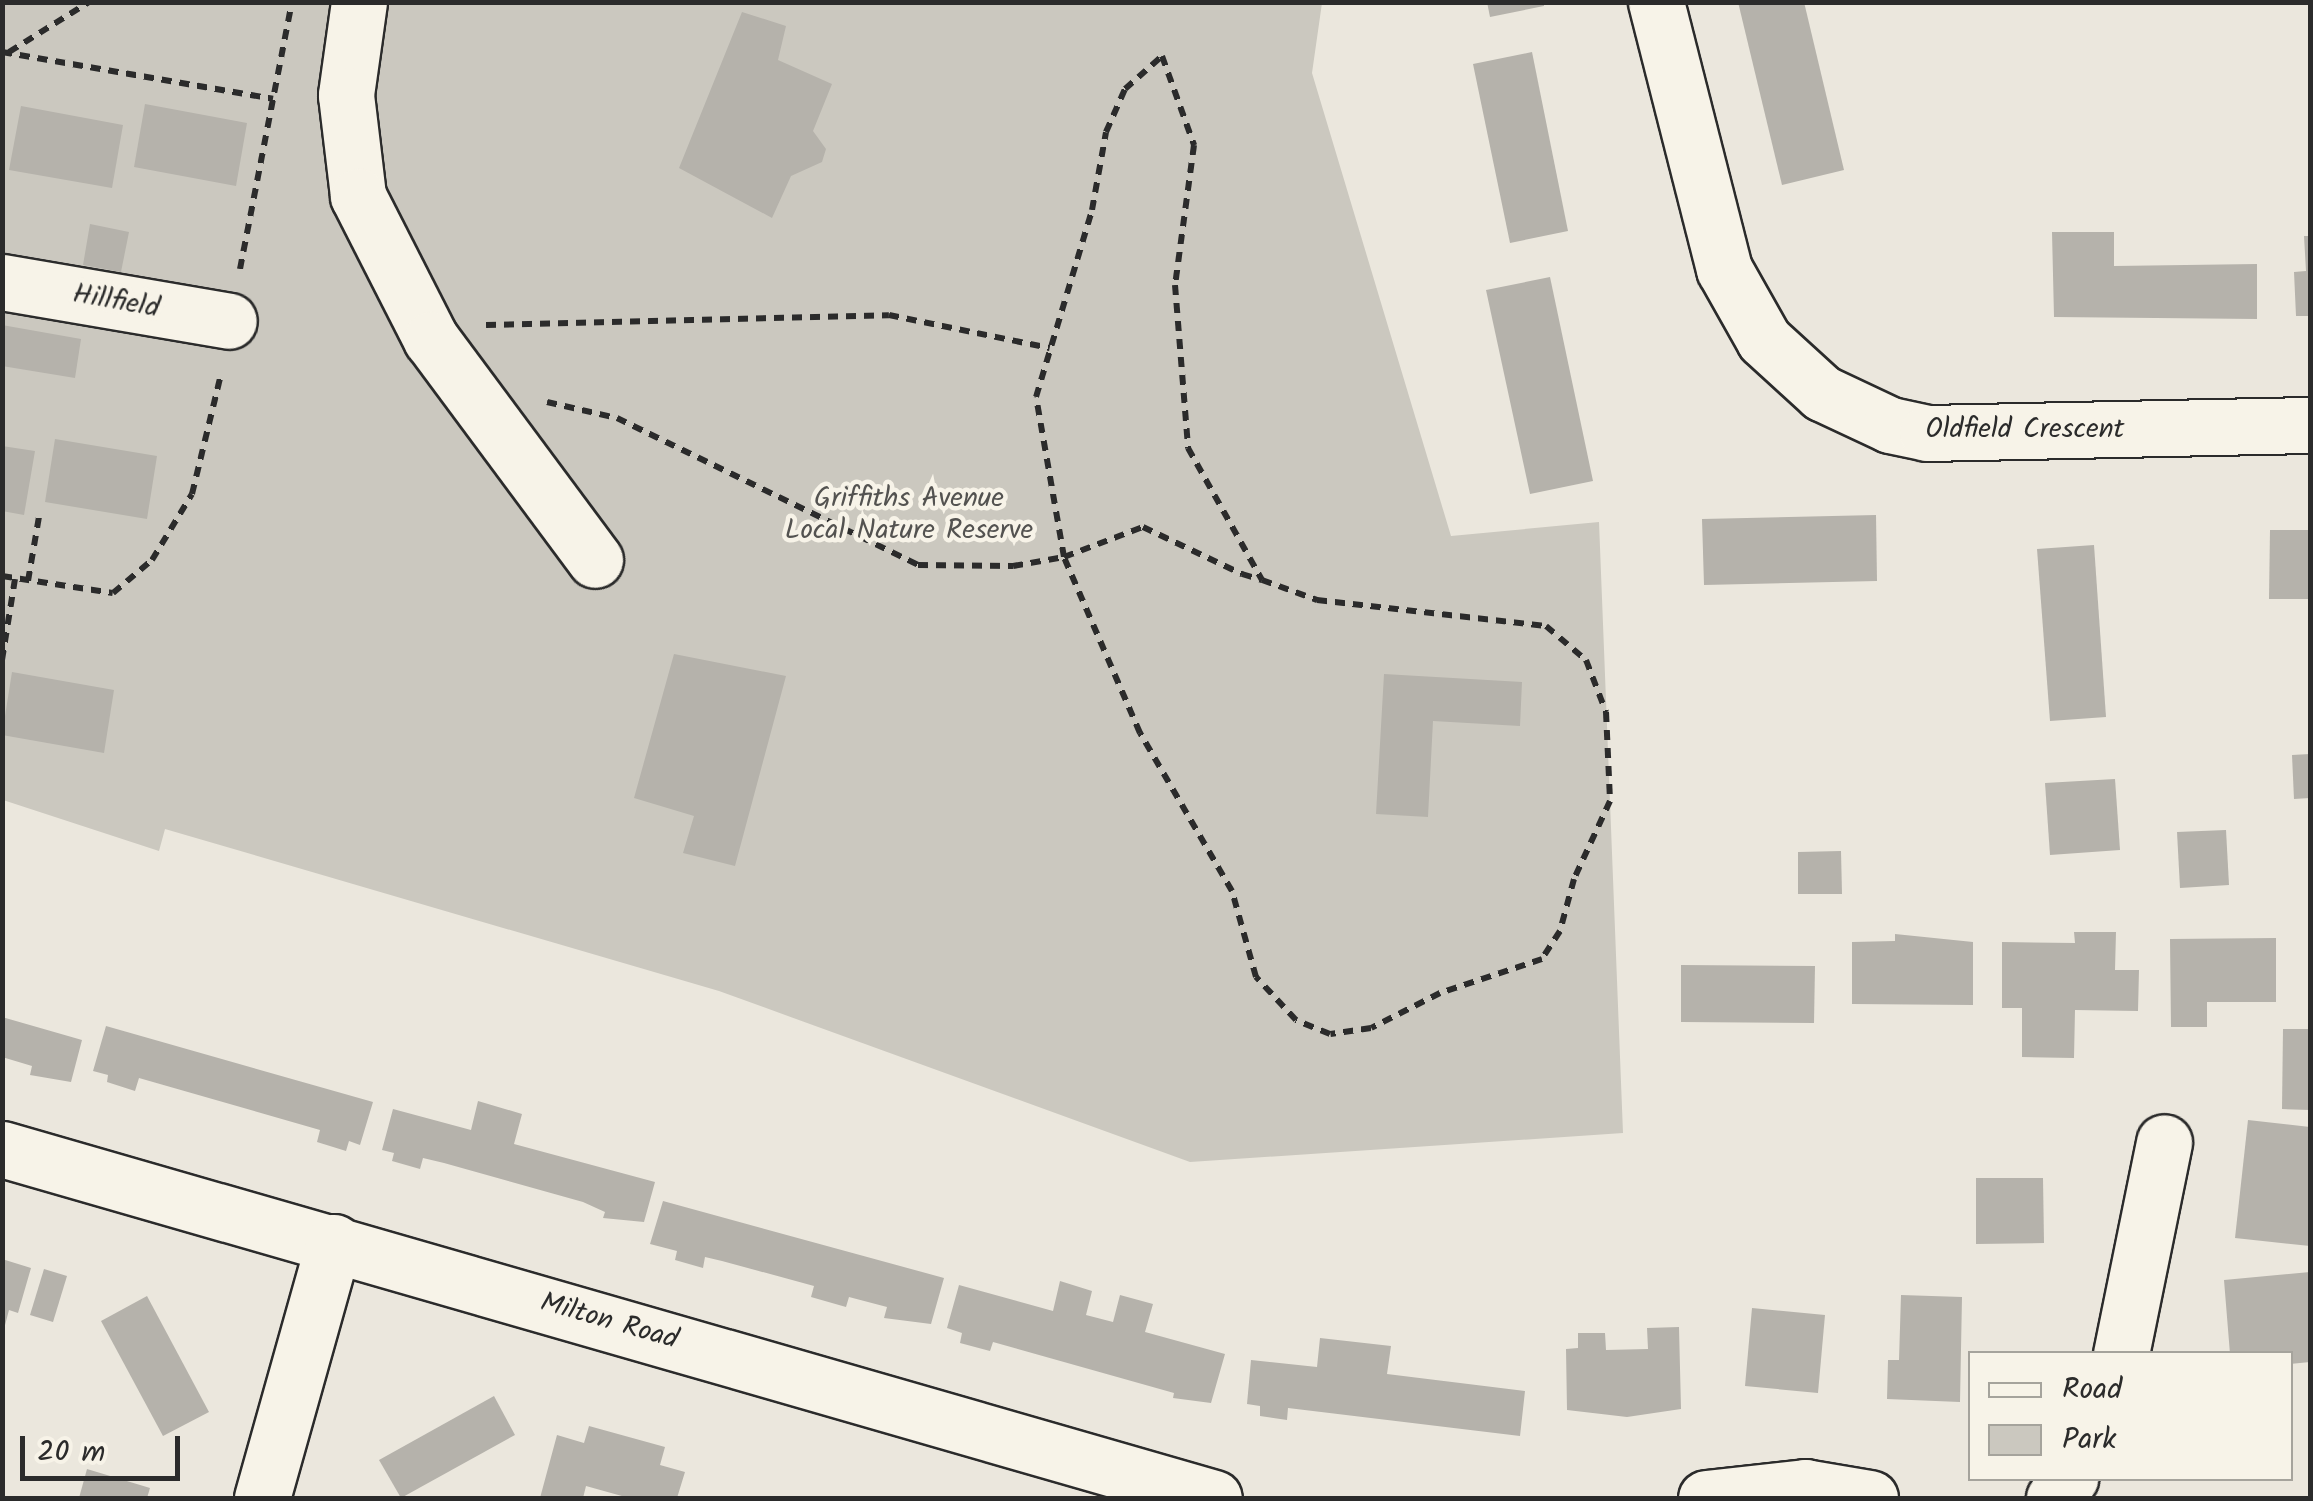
<!DOCTYPE html>
<html>
<head>
<meta charset="utf-8">
<style>
	body { margin:0 }
	#map { position:relative; width:2313px; height:1501px; overflow:hidden; background:#ebe7dd; font-family:Kalam,sans-serif }
	div>[style] { position:absolute }
	.green>* { inset:0; background:#cbc8bf }
	.building>* { inset:0; background:#b5b2ab }
	.path>* { height:6px; margin-top:-3px; transform-origin:0; background:repeating-linear-gradient(90deg,#2b2b2b 0 10px,transparent 0 18px) }
	.roads { filter:drop-shadow(2px 0 #2b2b2b) drop-shadow(-2px 0 #2b2b2b) drop-shadow(0 2px #2b2b2b) drop-shadow(0 -2px #2b2b2b) }
	.minor>* { height:55px; margin:-27.5px; padding:0 27.5px; transform-origin:27.5px; border-radius:27.5px; background:#f7f3e8 }
	span { translate:-50% -50%; white-space:nowrap; text-align:center; line-height:1.15; -webkit-text-stroke:9px #f7f3e8; paint-order:stroke }
	.street-label { font-size:28px; color:#2b2b2b }
	.park-label { font-size:28px; color:#535250 }
	.frame { position:absolute; inset:0; border:5px solid #2b2b2b; pointer-events:none }
	.legend { position:absolute; left:1968px; top:1351px; width:325px; height:130px; box-sizing:border-box; background:#f7f3e8; border:2px solid #a5a39c; margin:0; padding:12px 18px; list-style:none; font-size:30px; color:#2b2b2b }
	.legend li { display:flex; align-items:center; gap:20px; height:50px }
	.legend b { width:50px; border:2px solid #a5a39c }
	.scale { position:absolute; left:20px; top:1436px; width:160px; height:45px; box-sizing:border-box; border:5px solid #2b2b2b; border-top:0; padding-left:12px; font-size:30px; line-height:35px; white-space:nowrap; color:#2b2b2b; -webkit-text-stroke:8px #f7f3e8; paint-order:stroke }
</style>
</head>
<body>
<div id="map">
	<div class="green">
		<i style="clip-path:polygon(2px 3px,1322px 3px,1312px 73px,1451px 536px,1599px 522px,1623px 1133px,1190px 1162px,719px 991px,165px 829px,159px 851px,3px 800px)"></i>
	</div>
	<div class="building">
		<i style="clip-path:polygon(1487px 2px,1544px 2px,1544px 6px,1490px 17px)"></i>
		<i style="clip-path:polygon(1738px 2px,1804px 2px,1844px 170px,1782px 185px)"></i>
		<i style="clip-path:polygon(742px 12px,786px 26px,778px 60px,832px 84px,813px 131px,826px 149px,822px 162px,791px 176px,772px 218px,679px 168px)"></i>
		<i style="clip-path:polygon(1532px 52px,1568px 231px,1510px 243px,1473px 64px)"></i>
		<i style="clip-path:polygon(145px 104px,247px 123px,236px 186px,134px 167px)"></i>
		<i style="clip-path:polygon(21px 106px,123px 125px,112px 188px,9px 170px)"></i>
		<i style="clip-path:polygon(90px 224px,129px 232px,121px 272px,83px 265px)"></i>
		<i style="clip-path:polygon(2052px 232px,2114px 232px,2114px 266px,2257px 264px,2257px 319px,2054px 317px)"></i>
		<i style="clip-path:polygon(2304px 236px,2310px 236px,2310px 316px,2296px 316px,2294px 272px,2306px 271px)"></i>
		<i style="clip-path:polygon(1550px 277px,1593px 481px,1530px 494px,1486px 290px)"></i>
		<i style="clip-path:polygon(2px 325px,81px 339px,75px 378px,2px 366px)"></i>
		<i style="clip-path:polygon(55px 439px,157px 456px,147px 519px,45px 502px)"></i>
		<i style="clip-path:polygon(2px 446px,35px 451px,24px 515px,2px 511px)"></i>
		<i style="clip-path:polygon(1876px 515px,1877px 581px,1704px 585px,1702px 519px)"></i>
		<i style="clip-path:polygon(2270px 530px,2310px 530px,2310px 599px,2269px 599px)"></i>
		<i style="clip-path:polygon(2094px 545px,2106px 717px,2050px 721px,2037px 549px)"></i>
		<i style="clip-path:polygon(674px 654px,786px 676px,735px 866px,683px 853px,694px 816px,634px 798px)"></i>
		<i style="clip-path:polygon(12px 672px,114px 690px,104px 753px,2px 735px)"></i>
		<i style="clip-path:polygon(1384px 674px,1522px 682px,1520px 726px,1433px 721px,1428px 817px,1376px 814px)"></i>
		<i style="clip-path:polygon(2310px 754px,2310px 798px,2294px 799px,2292px 755px)"></i>
		<i style="clip-path:polygon(2115px 779px,2120px 850px,2050px 855px,2045px 783px)"></i>
		<i style="clip-path:polygon(2226px 830px,2229px 885px,2180px 888px,2177px 832px)"></i>
		<i style="clip-path:polygon(1841px 851px,1842px 894px,1798px 894px,1798px 852px)"></i>
		<i style="clip-path:polygon(2074px 932px,2116px 932px,2115px 970px,2139px 970px,2138px 1011px,2075px 1010px,2074px 1058px,2022px 1057px,2022px 1008px,2002px 1008px,2002px 942px,2075px 943px)"></i>
		<i style="clip-path:polygon(1895px 934px,1973px 942px,1973px 1005px,1852px 1004px,1852px 942px,1895px 941px)"></i>
		<i style="clip-path:polygon(2276px 938px,2276px 1002px,2207px 1002px,2207px 1027px,2171px 1027px,2170px 939px)"></i>
		<i style="clip-path:polygon(1681px 965px,1815px 966px,1814px 1023px,1681px 1022px)"></i>
		<i style="clip-path:polygon(2px 1017px,82px 1040px,71px 1082px,30px 1075px,32px 1066px,2px 1057px)"></i>
		<i style="clip-path:polygon(106px 1026px,373px 1102px,360px 1145px,349px 1141px,346px 1151px,317px 1142px,320px 1130px,139px 1078px,135px 1091px,107px 1082px,108px 1075px,93px 1071px)"></i>
		<i style="clip-path:polygon(2283px 1029px,2310px 1029px,2310px 1110px,2282px 1109px)"></i>
		<i style="clip-path:polygon(478px 1101px,522px 1114px,514px 1144px,655px 1182px,644px 1222px,603px 1218px,605px 1212px,583px 1202px,444px 1163px,423px 1158px,420px 1169px,392px 1161px,394px 1153px,382px 1150px,393px 1109px,471px 1130px)"></i>
		<i style="clip-path:polygon(2248px 1120px,2310px 1127px,2310px 1246px,2235px 1238px)"></i>
		<i style="clip-path:polygon(1976px 1178px,2043px 1178px,2044px 1243px,1976px 1244px)"></i>
		<i style="clip-path:polygon(663px 1201px,944px 1278px,931px 1324px,884px 1318px,887px 1307px,849px 1297px,846px 1307px,811px 1297px,814px 1286px,722px 1261px,705px 1257px,703px 1268px,675px 1260px,677px 1251px,650px 1244px)"></i>
		<i style="clip-path:polygon(2px 1259px,31px 1268px,18px 1313px,9px 1310px,4px 1329px)"></i>
		<i style="clip-path:polygon(44px 1269px,67px 1276px,53px 1322px,30px 1315px)"></i>
		<i style="clip-path:polygon(2310px 1272px,2310px 1362px,2290px 1364px,2290px 1354px,2230px 1354px,2224px 1280px)"></i>
		<i style="clip-path:polygon(1060px 1281px,1092px 1291px,1086px 1315px,1113px 1322px,1120px 1295px,1153px 1304px,1145px 1332px,1225px 1354px,1211px 1403px,1173px 1398px,1174px 1393px,993px 1342px,990px 1351px,960px 1343px,962px 1333px,947px 1328px,959px 1285px,1053px 1311px)"></i>
		<i style="clip-path:polygon(1901px 1295px,1962px 1297px,1960px 1402px,1887px 1399px,1888px 1360px,1899px 1360px)"></i>
		<i style="clip-path:polygon(147px 1296px,209px 1412px,163px 1436px,101px 1321px)"></i>
		<i style="clip-path:polygon(1752px 1308px,1825px 1315px,1818px 1393px,1745px 1386px)"></i>
		<i style="clip-path:polygon(1679px 1327px,1681px 1409px,1627px 1417px,1567px 1410px,1566px 1349px,1578px 1348px,1578px 1333px,1605px 1333px,1606px 1350px,1648px 1349px,1647px 1328px)"></i>
		<i style="clip-path:polygon(1320px 1338px,1391px 1346px,1387px 1374px,1525px 1391px,1520px 1436px,1288px 1408px,1287px 1420px,1260px 1416px,1260px 1406px,1247px 1404px,1251px 1360px,1317px 1367px)"></i>
		<i style="clip-path:polygon(494px 1396px,515px 1435px,401px 1498px,379px 1460px)"></i>
		<i style="clip-path:polygon(589px 1426px,665px 1447px,660px 1465px,685px 1472px,677px 1498px,629px 1498px,586px 1486px,583px 1498px,540px 1498px,557px 1435px,584px 1443px)"></i>
		<i style="clip-path:polygon(87px 1469px,150px 1488px,147px 1498px,79px 1498px)"></i>
	</div>
	<div class="path">
		<i style="left:2px;top:52px;width:275px;rotate:9.8deg"></i>
		<i style="left:9px;top:52px;width:94px;rotate:-32deg"></i>
		<i style="left:240px;top:269px;width:272px;rotate:-79deg"></i>
		<i style="left:486px;top:325px;width:403px;rotate:-1.4deg"></i>
		<i style="left:889px;top:315px;width:164px;rotate:11.6deg"></i>
		<i style="left:547px;top:402px;width:72px;rotate:12.9deg"></i>
		<i style="left:617px;top:418px;width:335px;rotate:26deg"></i>
		<i style="left:918px;top:565px;width:95px;rotate:0.6deg"></i>
		<i style="left:1013px;top:566px;width:52px;rotate:-10deg"></i>
		<i style="left:1064px;top:557px;width:85px;rotate:-20.8deg"></i>
		<i style="left:1143px;top:527px;width:110px;rotate:25.4deg"></i>
		<i style="left:1242px;top:574px;width:21px;rotate:17deg"></i>
		<i style="left:1262px;top:580px;width:59px;rotate:20deg"></i>
		<i style="left:1317px;top:600px;width:230px;rotate:6.5deg"></i>
		<i style="left:1546px;top:626px;width:52px;rotate:40.4deg"></i>
		<i style="left:1586px;top:660px;width:56px;rotate:69deg"></i>
		<i style="left:1606px;top:712px;width:89px;rotate:87.4deg"></i>
		<i style="left:1610px;top:801px;width:86px;rotate:114.8deg"></i>
		<i style="left:1574px;top:879px;width:54px;rotate:105.1deg"></i>
		<i style="left:1560px;top:931px;width:33px;rotate:123deg"></i>
		<i style="left:1542px;top:959px;width:108px;rotate:161.6deg"></i>
		<i style="left:1440px;top:993px;width:77px;rotate:153.1deg"></i>
		<i style="left:1371px;top:1028px;width:41px;rotate:171.7deg"></i>
		<i style="left:1330px;top:1034px;width:37px;rotate:-158deg"></i>
		<i style="left:1296px;top:1020px;width:59px;rotate:-132.9deg"></i>
		<i style="left:1256px;top:977px;width:89px;rotate:-105.6deg"></i>
		<i style="left:1232px;top:891px;width:183px;rotate:-120.2deg"></i>
		<i style="left:1140px;top:733px;width:192px;rotate:-113.4deg"></i>
		<i style="left:1064px;top:557px;width:162px;rotate:-99.9deg"></i>
		<i style="left:1036px;top:397px;width:195px;rotate:-73.3deg"></i>
		<i style="left:1092px;top:210px;width:79px;rotate:-79.8deg"></i>
		<i style="left:1106px;top:132px;width:47px;rotate:-66.2deg"></i>
		<i style="left:1125px;top:89px;width:50px;rotate:-41.7deg"></i>
		<i style="left:1162px;top:56px;width:95px;rotate:70.2deg"></i>
		<i style="left:1194px;top:145px;width:141px;rotate:97.7deg"></i>
		<i style="left:1175px;top:285px;width:164px;rotate:85.4deg"></i>
		<i style="left:1188px;top:448px;width:151px;rotate:60.7deg"></i>
		<i style="left:2px;top:576px;width:112px;rotate:8.7deg"></i>
		<i style="left:113px;top:593px;width:51px;rotate:-40.2deg"></i>
		<i style="left:152px;top:560px;width:77px;rotate:-58.8deg"></i>
		<i style="left:192px;top:494px;width:123px;rotate:-76.4deg"></i>
		<i style="left:28px;top:581px;width:71px;rotate:-80.3deg"></i>
		<i style="left:2px;top:660px;width:82px;rotate:-80.9deg"></i>
	</div>
	<div class="roads">
		<div class="minor">
			<i style="left:359px;top:2px;width:94px;rotate:98deg"></i>
			<i style="left:346px;top:95px;width:102px;rotate:83.2deg"></i>
			<i style="left:358px;top:196px;width:161px;rotate:63deg"></i>
			<i style="left:431px;top:339px;width:275px;rotate:53.4deg"></i>
			<i style="left:1656px;top:2px;width:276px;rotate:75.7deg"></i>
			<i style="left:1724px;top:269px;width:81px;rotate:60.6deg"></i>
			<i style="left:1764px;top:340px;width:79px;rotate:42.4deg"></i>
			<i style="left:1822px;top:393px;width:75px;rotate:25.2deg"></i>
			<i style="left:1890px;top:425px;width:38px;rotate:12deg"></i>
			<i style="left:1927px;top:433px;width:383px;rotate:-1.2deg"></i>
			<i style="left:2px;top:282px;width:230px;rotate:9.7deg"></i>
			<i style="left:2px;top:1149px;width:1261px;rotate:16.06deg"></i>
			<i style="left:2121px;top:1354px;width:216px;rotate:-78.5deg"></i>
			<i style="left:262px;top:1498px;width:266px;rotate:-74.3deg"></i>
			<i style="left:1706px;top:1498px;width:100px;rotate:-6.3deg"></i>
			<i style="left:1805px;top:1487px;width:66px;rotate:9.6deg"></i>
			<i style="left:2054px;top:1498px;width:26px;rotate:-51deg"></i>
		</div>
	</div>
	<div class="street-label">
		<span style="left:116px;top:302px;rotate:10deg">Hillfield</span>
		<span style="left:2025px;top:430px">Oldfield Crescent</span>
		<span style="left:609px;top:1322px;rotate:16deg">Milton Road</span>
	</div>
	<div class="park-label">
		<span style="left:909px;top:515px">Griffiths Avenue<br>Local Nature Reserve</span>
	</div>
	<div class="frame"></div>
	<ul class="legend">
	<li><b style="height:12px;background:#f7f3e8"></b>Road</li>
	<li><b style="height:28px;background:#cbc8bf"></b>Park</li>
	</ul>
	<div class="scale">20 m</div>
</div>
</body>
</html>
